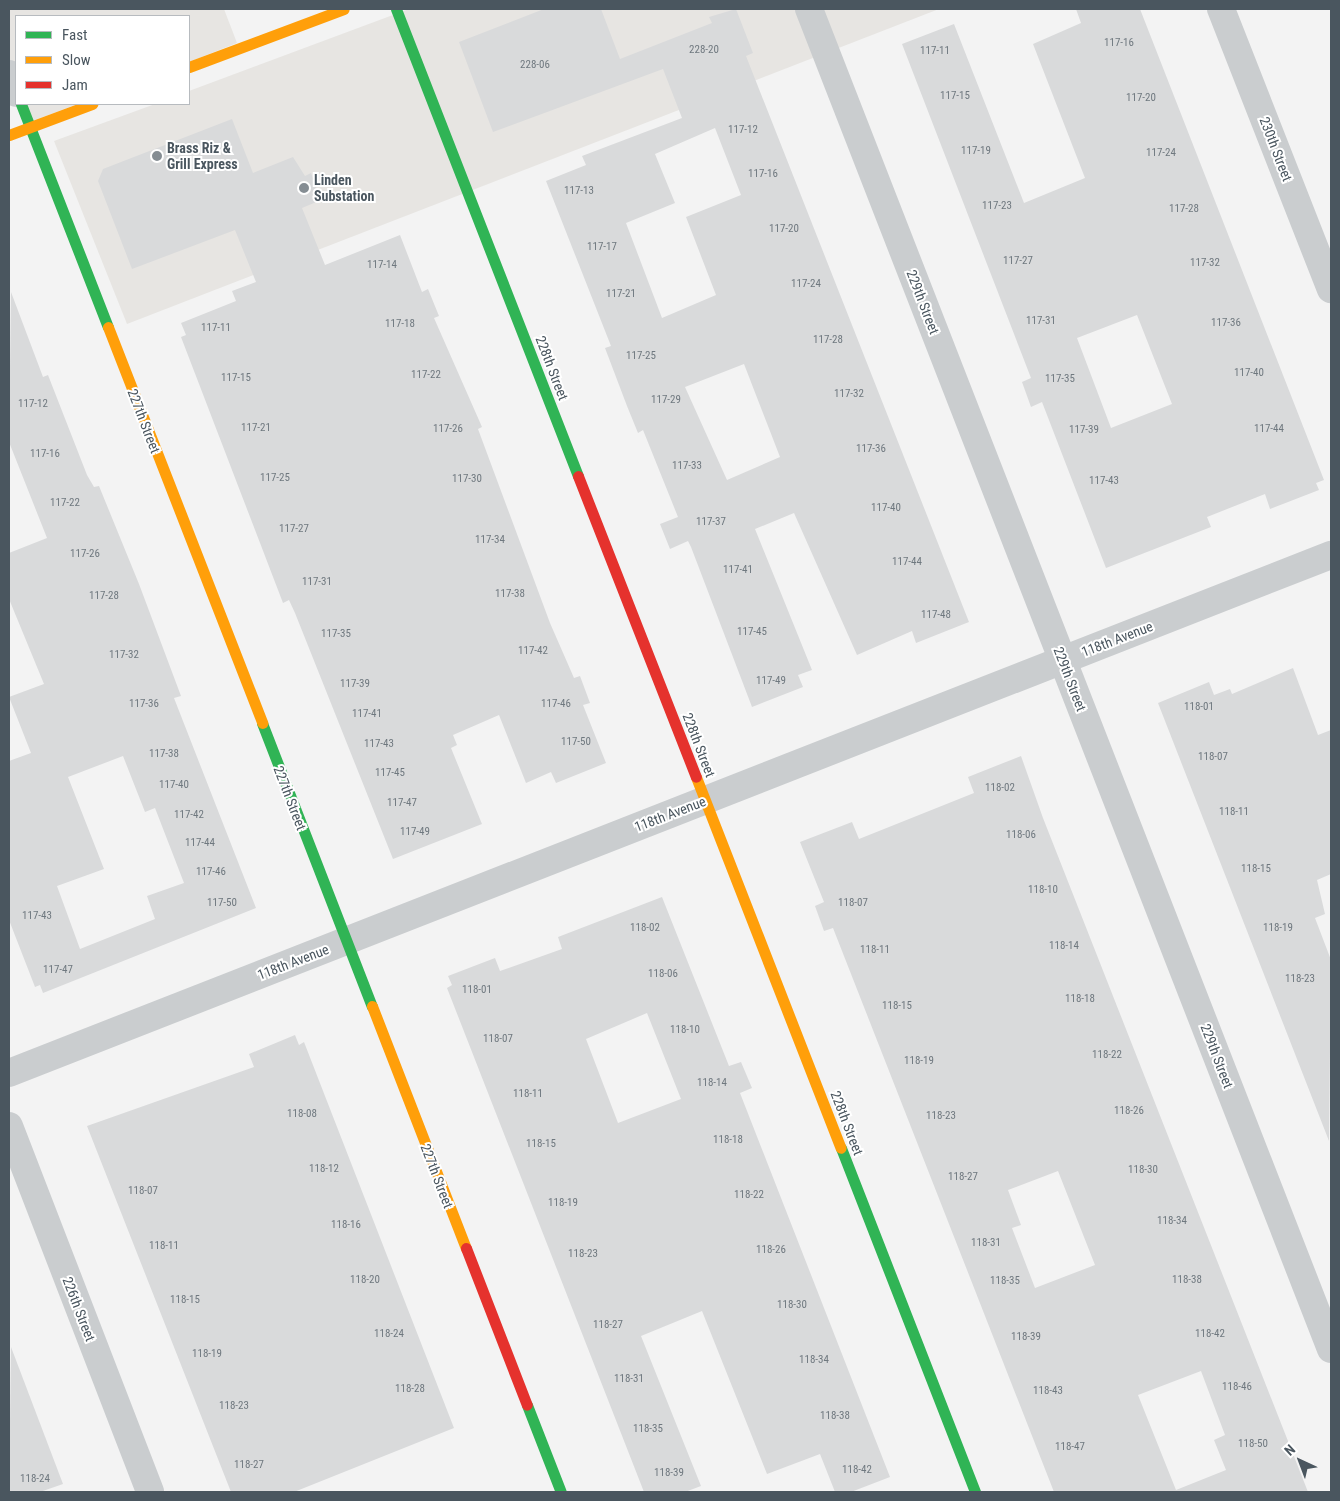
<!DOCTYPE html>
<html>
<head>
<meta charset="utf-8">
<style>
	body { margin:0 }
	#map { position:relative; width:1340px; height:1501px; overflow:hidden; background:#f3f3f3; font-family:"Roboto Condensed",sans-serif }
	div>[style] { position:absolute }
	.commercial>* { inset:0; background:#e7e5e2 }
	.building>* { inset:0; background:#d9dadb }
	.street>* { height:28px; margin:-14px; padding:0 14px; transform-origin:14px; border-radius:14px; background:#cacdcf }
	.fast>* { height:11px; margin:-5.5px; padding:0 5.5px; transform-origin:5.5px; border-radius:5.5px; background:#30b455 }
	.slow>* { height:11px; margin:-5.5px; padding:0 5.5px; transform-origin:5.5px; border-radius:5.5px; background:#ff9f0a }
	.jam>* { height:11px; margin:-5.5px; padding:0 5.5px; transform-origin:5.5px; border-radius:5.5px; background:#e5322d }
	.dots>* { width:14px; height:14px; translate:-50% -50%; box-sizing:border-box; border:2px solid #fff; border-radius:50% }
	span { translate:-50% -50%; white-space:nowrap; text-align:center; line-height:1.15; -webkit-text-stroke:4px #fff; paint-order:stroke }
	.number-label { font-size:11px; color:#6f787f }
	.number-label span { -webkit-text-stroke-width:0 }
	.poi-label { font-size:14px; color:#4a565f; font-weight:700 }
	.left { translate:0 -50%; text-align:left }
	.street-label { font-size:14px; color:#4a565f }
	.frame { position:absolute; inset:0; border:10px solid #4a565f; pointer-events:none }
	.legend { position:absolute; left:15px; top:15px; width:175px; height:90px; box-sizing:border-box; background:#fff; border:1px solid #b7bbbf; margin:0; padding:6px 9px; list-style:none; font-size:15px; color:#4a565f }
	.legend li { display:flex; align-items:center; gap:10px; height:25px }
	.legend b { width:25px; border:1px solid #b7bbbf }
	.north { position:absolute; left:1275px; top:1436px; width:50px; height:50px; -webkit-text-stroke:4px #fff; paint-order:stroke; rotate:317deg; font-size:14px; font-weight:700; line-height:20px; text-align:center; color:#4a565f }
	.north::after { content:''; display:block; margin:auto; width:18px; height:22px; background:#4a565f; clip-path:polygon(50% 0,100% 100%,50% 72%,0 100%) }
</style>
</head>
<body>
<div id="map">
	<div class="commercial">
		<i style="clip-path:polygon(9px 9px,224px 9px,237px 43px,189px 62px,189px 16px,16px 16px,16px 104px,78px 104px,24px 124px,9px 85px)"></i>
		<i style="clip-path:polygon(409px 9px,939px 9px,127px 324px,54px 141px,155px 104px,189px 104px,189px 91px)"></i>
	</div>
	<div class="building">
		<i style="clip-path:polygon(evenodd,544px 9px,601px 9px,620px 59px,712px 23px,709px 17px,736px 9px,753px 53px,746px 56px,969px 622px,916px 643px,912px 631px,857px 655px,794px 513px,755px 529px,812px 670px,798px 675px,803px 687px,752px 707px,691px 547px,688px 541px,670px 549px,660px 524px,678px 517px,643px 430px,638px 433px,627px 406px,605px 348px,611px 346px,546px 181px,586px 165px,582px 156px,682px 118px,663px 69px,493px 132px,459px 42px,544px 9px,715px 128px,741px 195px,686px 217px,716px 295px,662px 318px,626px 223px,675px 203px,655px 154px,715px 128px,544px 9px,744px 364px,780px 457px,727px 480px,685px 387px,744px 364px)"></i>
		<i style="clip-path:polygon(evenodd,1076px 9px,1140px 9px,1324px 480px,1316px 483px,1319px 490px,1270px 509px,1265px 494px,1207px 517px,1211px 527px,1106px 568px,1042px 402px,1031px 407px,1022px 382px,1031px 378px,902px 44px,954px 24px,1024px 203px,1085px 178px,1033px 44px,1081px 23px,1076px 9px,1137px 315px,1172px 404px,1111px 428px,1077px 338px,1137px 315px)"></i>
		<i style="clip-path:polygon(232px 119px,253px 173px,293px 157px,305px 176px,311px 173px,321px 200px,302px 208px,325px 265px,400px 235px,422px 292px,428px 289px,439px 316px,434px 318px,482px 427px,478px 429px,550px 623px,574px 678px,580px 676px,590px 703px,583px 705px,606px 763px,556px 783px,551px 772px,526px 783px,499px 715px,453px 735px,457px 745px,451px 748px,482px 824px,393px 859px,295px 613px,289px 600px,283px 603px,181px 337px,186px 335px,181px 323px,236px 301px,232px 291px,256px 282px,235px 230px,132px 269px,98px 181px,103px 169px)"></i>
		<i style="clip-path:polygon(evenodd,11px 292px,43px 377px,48px 375px,87px 475px,94px 487px,99px 486px,139px 584px,181px 696px,174px 698px,256px 908px,43px 993px,40px 985px,35px 987px,9px 920px,9px 761px,31px 753px,9px 697px,44px 684px,9px 599px,9px 553px,47px 538px,9px 442px,11px 292px,123px 756px,145px 812px,155px 808px,184px 883px,147px 896px,155px 919px,80px 949px,57px 886px,104px 869px,68px 777px,123px 756px)"></i>
		<i style="clip-path:polygon(1293px 668px,1318px 735px,1331px 730px,1331px 874px,1317px 880px,1325px 914px,1315px 918px,1331px 960px,1329px 1141px,1158px 703px,1209px 682px,1214px 695px,1230px 689px,1232px 694px)"></i>
		<i style="clip-path:polygon(evenodd,1021px 756px,1043px 818px,1308px 1492px,1054px 1492px,833px 928px,824px 931px,815px 906px,824px 902px,800px 842px,852px 822px,859px 839px,974px 793px,968px 777px,1021px 756px,1058px 1171px,1095px 1265px,1035px 1288px,1012px 1228px,1021px 1225px,1008px 1190px,1058px 1171px,1021px 756px,1201px 1371px,1225px 1435px,1214px 1440px,1226px 1470px,1176px 1490px,1138px 1395px,1201px 1371px)"></i>
		<i style="clip-path:polygon(evenodd,662px 897px,729px 1066px,741px 1062px,752px 1088px,740px 1093px,890px 1477px,851px 1492px,835px 1492px,820px 1454px,767px 1474px,702px 1311px,641px 1336px,701px 1486px,685px 1492px,644px 1492px,447px 988px,452px 985px,448px 976px,495px 958px,500px 971px,562px 949px,558px 937px,662px 897px,647px 1013px,681px 1099px,618px 1123px,586px 1039px,647px 1013px)"></i>
		<i style="clip-path:polygon(295px 1035px,299px 1045px,304px 1042px,454px 1428px,294px 1492px,231px 1492px,87px 1126px,254px 1067px,249px 1054px)"></i>
		<i style="clip-path:polygon(11px 1347px,63px 1484px,40px 1492px,9px 1492px)"></i>
	</div>
	<div class="street">
		<i style="left:809px;top:9px;width:1438px;rotate:68.72deg"></i>
		<i style="left:1221px;top:9px;width:301px;rotate:68.6deg"></i>
		<i style="left:9px;top:74px;width:20px;rotate:70deg"></i>
		<i style="left:9px;top:1073px;width:1420px;rotate:-21.4deg"></i>
		<i style="left:9px;top:1126px;width:392px;rotate:68.9deg"></i>
	</div>
	<div class="fast">
		<i style="left:396px;top:9px;width:501px;rotate:68.71deg"></i>
		<i style="left:21px;top:104px;width:239px;rotate:68.7deg"></i>
		<i style="left:262px;top:723px;width:304px;rotate:68.8deg"></i>
		<i style="left:841px;top:1148px;width:369px;rotate:68.7deg"></i>
		<i style="left:527px;top:1405px;width:93px;rotate:68.7deg"></i>
	</div>
	<div class="slow">
		<i style="left:189px;top:67px;width:165px;rotate:-20.5deg"></i>
		<i style="left:9px;top:135px;width:89px;rotate:-20.5deg"></i>
		<i style="left:108px;top:327px;width:425px;rotate:68.7deg"></i>
		<i style="left:696px;top:777px;width:398px;rotate:68.7deg"></i>
		<i style="left:372px;top:1006px;width:260px;rotate:68.8deg"></i>
	</div>
	<div class="jam">
		<i style="left:578px;top:476px;width:323px;rotate:68.6deg"></i>
		<i style="left:466px;top:1248px;width:168px;rotate:68.8deg"></i>
	</div>
	<div class="dots">
		<i style="left:157px;top:156px;background:#858d93"></i>
		<i style="left:304px;top:188px;background:#858d93"></i>
	</div>
	<div class="number-label">
		<span style="left:1119px;top:43px">117-16</span>
		<span style="left:704px;top:50px">228-20</span>
		<span style="left:935px;top:51px">117-11</span>
		<span style="left:535px;top:65px">228-06</span>
		<span style="left:955px;top:96px">117-15</span>
		<span style="left:1141px;top:98px">117-20</span>
		<span style="left:743px;top:130px">117-12</span>
		<span style="left:976px;top:151px">117-19</span>
		<span style="left:1161px;top:153px">117-24</span>
		<span style="left:763px;top:174px">117-16</span>
		<span style="left:579px;top:191px">117-13</span>
		<span style="left:997px;top:206px">117-23</span>
		<span style="left:1184px;top:209px">117-28</span>
		<span style="left:784px;top:229px">117-20</span>
		<span style="left:602px;top:247px">117-17</span>
		<span style="left:1018px;top:261px">117-27</span>
		<span style="left:1205px;top:263px">117-32</span>
		<span style="left:382px;top:265px">117-14</span>
		<span style="left:806px;top:284px">117-24</span>
		<span style="left:621px;top:294px">117-21</span>
		<span style="left:1041px;top:321px">117-31</span>
		<span style="left:1226px;top:323px">117-36</span>
		<span style="left:400px;top:324px">117-18</span>
		<span style="left:216px;top:328px">117-11</span>
		<span style="left:828px;top:340px">117-28</span>
		<span style="left:641px;top:356px">117-25</span>
		<span style="left:1249px;top:373px">117-40</span>
		<span style="left:426px;top:375px">117-22</span>
		<span style="left:236px;top:378px">117-15</span>
		<span style="left:1060px;top:379px">117-35</span>
		<span style="left:849px;top:394px">117-32</span>
		<span style="left:666px;top:400px">117-29</span>
		<span style="left:33px;top:404px">117-12</span>
		<span style="left:256px;top:428px">117-21</span>
		<span style="left:448px;top:429px">117-26</span>
		<span style="left:1269px;top:429px">117-44</span>
		<span style="left:1084px;top:430px">117-39</span>
		<span style="left:871px;top:449px">117-36</span>
		<span style="left:45px;top:454px">117-16</span>
		<span style="left:687px;top:466px">117-33</span>
		<span style="left:275px;top:478px">117-25</span>
		<span style="left:467px;top:479px">117-30</span>
		<span style="left:1104px;top:481px">117-43</span>
		<span style="left:65px;top:503px">117-22</span>
		<span style="left:886px;top:508px">117-40</span>
		<span style="left:711px;top:522px">117-37</span>
		<span style="left:294px;top:529px">117-27</span>
		<span style="left:490px;top:540px">117-34</span>
		<span style="left:85px;top:554px">117-26</span>
		<span style="left:907px;top:562px">117-44</span>
		<span style="left:738px;top:570px">117-41</span>
		<span style="left:317px;top:582px">117-31</span>
		<span style="left:510px;top:594px">117-38</span>
		<span style="left:104px;top:596px">117-28</span>
		<span style="left:936px;top:615px">117-48</span>
		<span style="left:752px;top:632px">117-45</span>
		<span style="left:336px;top:634px">117-35</span>
		<span style="left:533px;top:651px">117-42</span>
		<span style="left:124px;top:655px">117-32</span>
		<span style="left:771px;top:681px">117-49</span>
		<span style="left:355px;top:684px">117-39</span>
		<span style="left:144px;top:704px">117-36</span>
		<span style="left:556px;top:704px">117-46</span>
		<span style="left:1199px;top:707px">118-01</span>
		<span style="left:367px;top:714px">117-41</span>
		<span style="left:576px;top:742px">117-50</span>
		<span style="left:379px;top:744px">117-43</span>
		<span style="left:164px;top:754px">117-38</span>
		<span style="left:1213px;top:757px">118-07</span>
		<span style="left:390px;top:773px">117-45</span>
		<span style="left:174px;top:785px">117-40</span>
		<span style="left:1000px;top:788px">118-02</span>
		<span style="left:402px;top:803px">117-47</span>
		<span style="left:1234px;top:812px">118-11</span>
		<span style="left:189px;top:815px">117-42</span>
		<span style="left:415px;top:832px">117-49</span>
		<span style="left:1021px;top:835px">118-06</span>
		<span style="left:200px;top:843px">117-44</span>
		<span style="left:1256px;top:869px">118-15</span>
		<span style="left:211px;top:872px">117-46</span>
		<span style="left:1043px;top:890px">118-10</span>
		<span style="left:222px;top:903px">117-50</span>
		<span style="left:853px;top:903px">118-07</span>
		<span style="left:37px;top:916px">117-43</span>
		<span style="left:645px;top:928px">118-02</span>
		<span style="left:1278px;top:928px">118-19</span>
		<span style="left:1064px;top:946px">118-14</span>
		<span style="left:875px;top:950px">118-11</span>
		<span style="left:58px;top:970px">117-47</span>
		<span style="left:663px;top:974px">118-06</span>
		<span style="left:1300px;top:979px">118-23</span>
		<span style="left:477px;top:990px">118-01</span>
		<span style="left:1080px;top:999px">118-18</span>
		<span style="left:897px;top:1006px">118-15</span>
		<span style="left:685px;top:1030px">118-10</span>
		<span style="left:498px;top:1039px">118-07</span>
		<span style="left:1107px;top:1055px">118-22</span>
		<span style="left:919px;top:1061px">118-19</span>
		<span style="left:712px;top:1083px">118-14</span>
		<span style="left:528px;top:1094px">118-11</span>
		<span style="left:1129px;top:1111px">118-26</span>
		<span style="left:302px;top:1114px">118-08</span>
		<span style="left:941px;top:1116px">118-23</span>
		<span style="left:728px;top:1140px">118-18</span>
		<span style="left:541px;top:1144px">118-15</span>
		<span style="left:324px;top:1169px">118-12</span>
		<span style="left:1143px;top:1170px">118-30</span>
		<span style="left:963px;top:1177px">118-27</span>
		<span style="left:143px;top:1191px">118-07</span>
		<span style="left:749px;top:1195px">118-22</span>
		<span style="left:563px;top:1203px">118-19</span>
		<span style="left:1172px;top:1221px">118-34</span>
		<span style="left:346px;top:1225px">118-16</span>
		<span style="left:986px;top:1243px">118-31</span>
		<span style="left:164px;top:1246px">118-11</span>
		<span style="left:771px;top:1250px">118-26</span>
		<span style="left:583px;top:1254px">118-23</span>
		<span style="left:365px;top:1280px">118-20</span>
		<span style="left:1187px;top:1280px">118-38</span>
		<span style="left:1005px;top:1281px">118-35</span>
		<span style="left:185px;top:1300px">118-15</span>
		<span style="left:792px;top:1305px">118-30</span>
		<span style="left:608px;top:1325px">118-27</span>
		<span style="left:389px;top:1334px">118-24</span>
		<span style="left:1210px;top:1334px">118-42</span>
		<span style="left:1026px;top:1337px">118-39</span>
		<span style="left:207px;top:1354px">118-19</span>
		<span style="left:814px;top:1360px">118-34</span>
		<span style="left:629px;top:1379px">118-31</span>
		<span style="left:1237px;top:1387px">118-46</span>
		<span style="left:410px;top:1389px">118-28</span>
		<span style="left:1048px;top:1391px">118-43</span>
		<span style="left:234px;top:1406px">118-23</span>
		<span style="left:835px;top:1416px">118-38</span>
		<span style="left:648px;top:1429px">118-35</span>
		<span style="left:1253px;top:1444px">118-50</span>
		<span style="left:1070px;top:1447px">118-47</span>
		<span style="left:249px;top:1465px">118-27</span>
		<span style="left:857px;top:1470px">118-42</span>
		<span style="left:669px;top:1473px">118-39</span>
		<span style="left:35px;top:1479px">118-24</span>
	</div>
	<div class="poi-label">
		<span class="left" style="left:167px;top:156px">Brass Riz &amp;<br>Grill Express</span>
		<span class="left" style="left:314px;top:188px">Linden<br>Substation</span>
	</div>
	<div class="street-label">
		<span style="left:1276px;top:149px;rotate:69deg">230th Street</span>
		<span style="left:923px;top:302px;rotate:69deg">229th Street</span>
		<span style="left:552px;top:368px;rotate:69deg">228th Street</span>
		<span style="left:144px;top:421px;rotate:69deg">227th Street</span>
		<span style="left:1117px;top:639px;rotate:-21deg">118th Avenue</span>
		<span style="left:1070px;top:679px;rotate:69deg">229th Street</span>
		<span style="left:699px;top:745px;rotate:69deg">228th Street</span>
		<span style="left:290px;top:798px;rotate:69deg">227th Street</span>
		<span style="left:670px;top:814px;rotate:-21deg">118th Avenue</span>
		<span style="left:293px;top:962px;rotate:-21deg">118th Avenue</span>
		<span style="left:1217px;top:1056px;rotate:69deg">229th Street</span>
		<span style="left:847px;top:1123px;rotate:69deg">228th Street</span>
		<span style="left:437px;top:1176px;rotate:69deg">227th Street</span>
		<span style="left:79px;top:1309px;rotate:69deg">226th Street</span>
	</div>
	<div class="frame"></div>
	<ul class="legend">
	<li><b style="height:6px;background:#30b455"></b>Fast</li>
	<li><b style="height:6px;background:#ff9f0a"></b>Slow</li>
	<li><b style="height:6px;background:#e5322d"></b>Jam</li>
	</ul>
	<div class="north">N</div>
</div>
</body>
</html>
